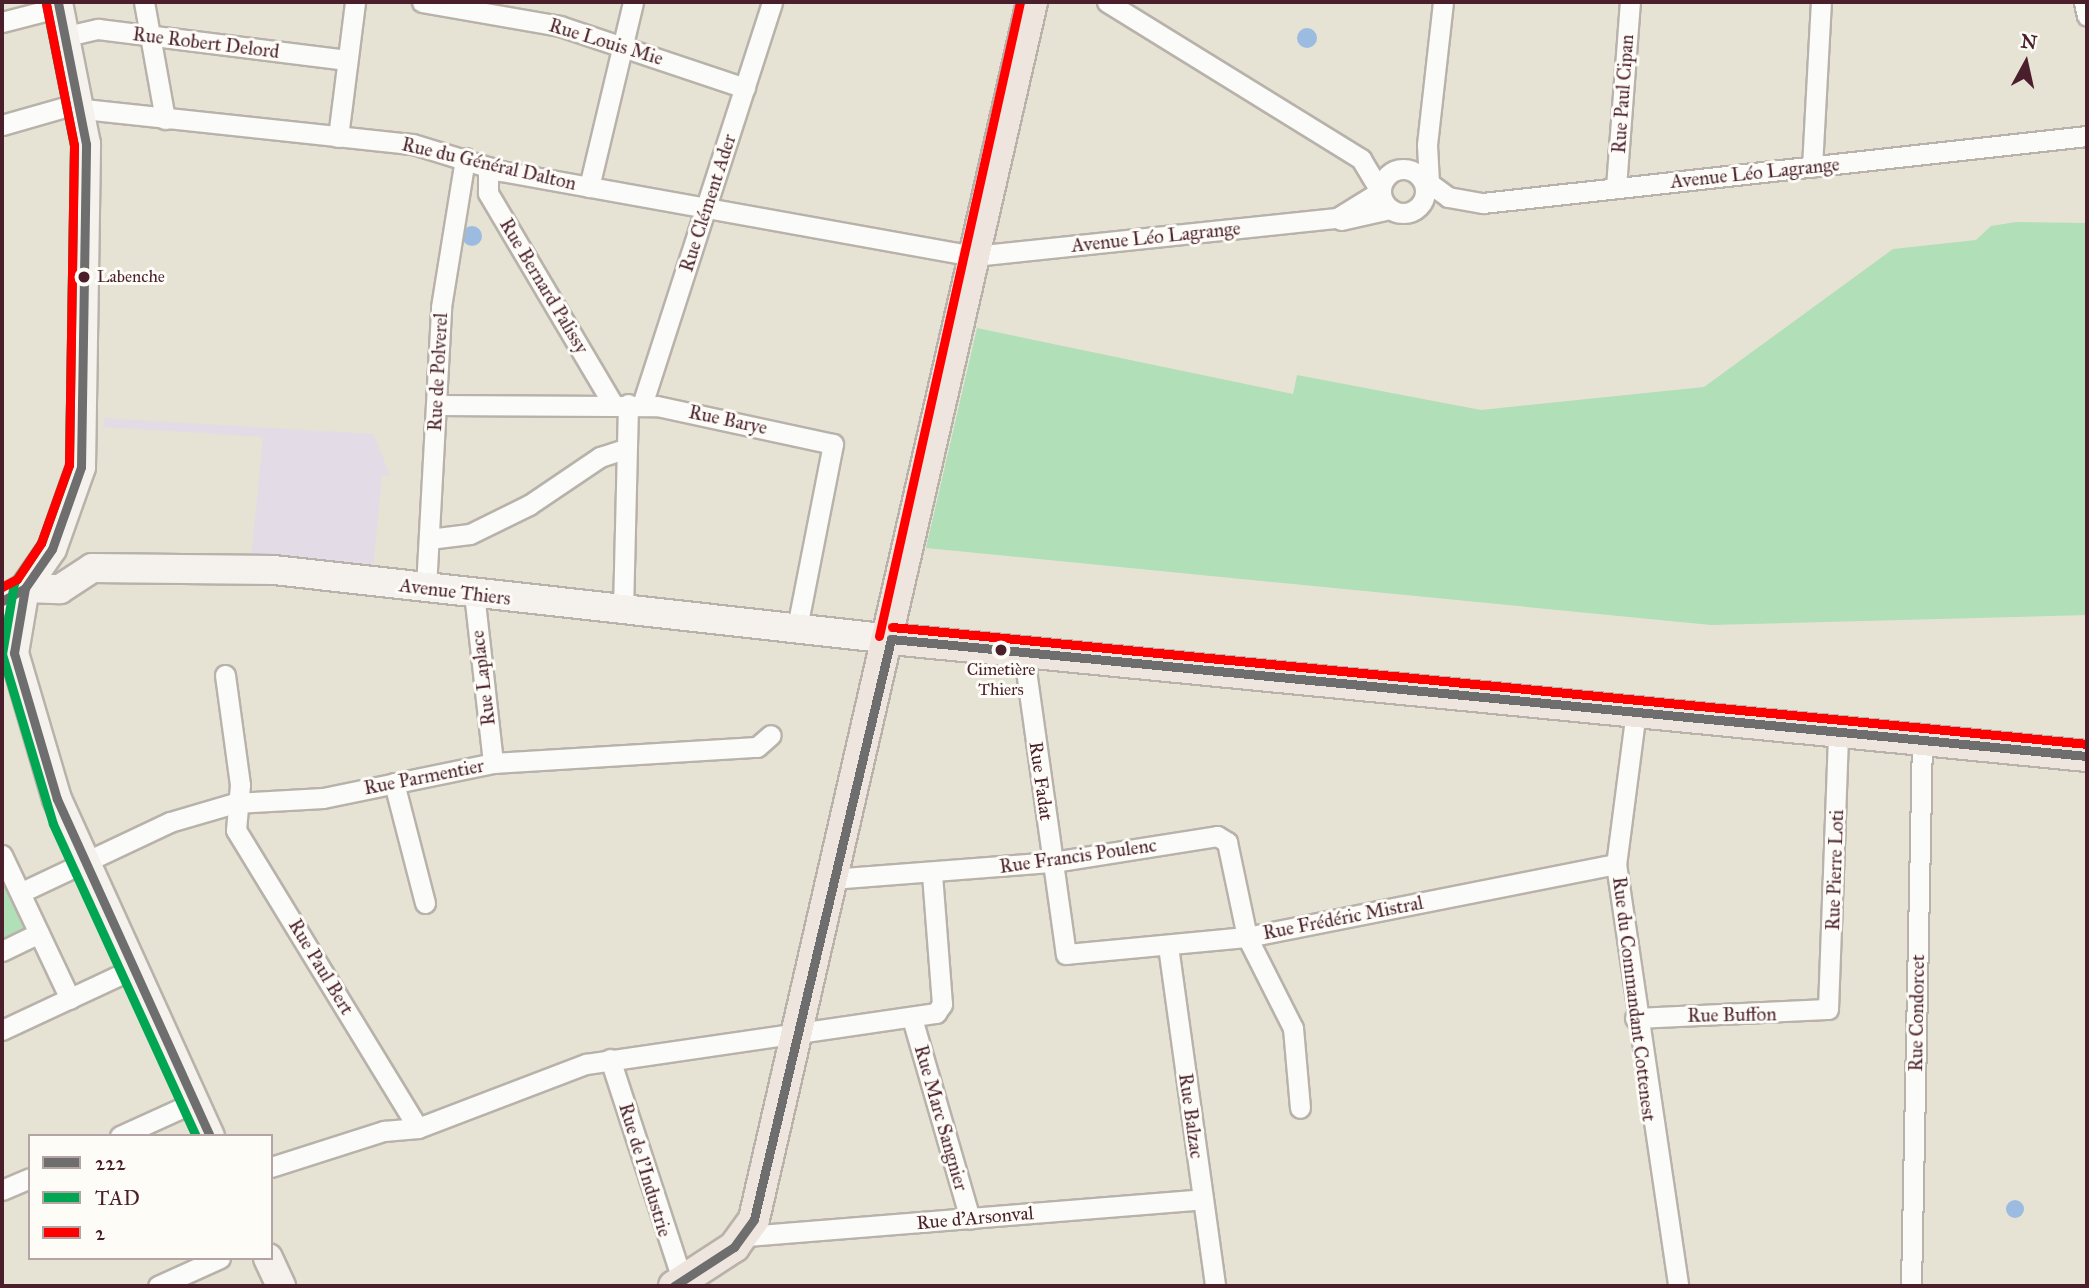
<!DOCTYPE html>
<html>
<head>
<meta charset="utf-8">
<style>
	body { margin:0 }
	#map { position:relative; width:2089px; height:1288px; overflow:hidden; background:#e6e3d5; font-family:"IM FELL Great Primer",serif }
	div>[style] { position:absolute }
	.built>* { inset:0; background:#e3dbe6 }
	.green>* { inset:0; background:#b1dfb7 }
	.water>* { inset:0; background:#9bbce0 }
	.round { border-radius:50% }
	.roads { filter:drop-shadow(2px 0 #b8b2aa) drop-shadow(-2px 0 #b8b2aa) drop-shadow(0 2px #b8b2aa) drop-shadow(0 -2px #b8b2aa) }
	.street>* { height:19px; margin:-9.5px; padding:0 9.5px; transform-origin:9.5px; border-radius:9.5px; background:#fbfbf9 }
	.street>.ring { margin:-9.5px; padding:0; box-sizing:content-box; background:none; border:19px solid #fbfbf9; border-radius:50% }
	.secondary>* { height:28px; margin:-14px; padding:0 14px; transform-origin:14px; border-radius:14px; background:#f5f2ee }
	.primary>* { height:30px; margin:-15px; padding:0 15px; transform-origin:15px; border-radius:15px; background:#eee6de }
	.bus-1>* { height:9px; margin:-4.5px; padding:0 4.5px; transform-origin:4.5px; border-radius:4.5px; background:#6e6e6e }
	.bus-2>* { height:9px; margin:-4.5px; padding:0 4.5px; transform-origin:4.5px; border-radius:4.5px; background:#00a651 }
	.bus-3>* { height:9px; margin:-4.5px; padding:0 4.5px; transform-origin:4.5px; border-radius:4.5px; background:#f00 }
	.dots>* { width:19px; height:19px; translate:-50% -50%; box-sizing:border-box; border:4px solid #fdfcf7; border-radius:50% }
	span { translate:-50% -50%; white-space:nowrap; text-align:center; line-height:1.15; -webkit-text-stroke:6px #fdfcf7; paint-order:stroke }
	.bus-label { font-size:17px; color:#4a1f2b }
	.left { translate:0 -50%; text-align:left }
	.street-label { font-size:19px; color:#4a1f2b }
	.frame { position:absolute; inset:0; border:4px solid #4a1f2b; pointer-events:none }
	.legend { position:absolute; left:28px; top:1134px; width:245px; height:126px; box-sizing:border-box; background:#fdfcf7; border:2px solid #b5a4a5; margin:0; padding:9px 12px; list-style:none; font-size:21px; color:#4a1f2b }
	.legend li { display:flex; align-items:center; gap:14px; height:35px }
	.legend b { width:35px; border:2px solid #b5a4a5 }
	.north { position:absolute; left:1991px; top:28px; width:70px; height:70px; -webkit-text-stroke:5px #fdfcf7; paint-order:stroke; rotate:8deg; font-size:19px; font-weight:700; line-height:28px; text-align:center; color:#4a1f2b }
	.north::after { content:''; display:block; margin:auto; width:24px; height:32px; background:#4a1f2b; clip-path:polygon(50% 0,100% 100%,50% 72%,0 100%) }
</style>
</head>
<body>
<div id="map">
	<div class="built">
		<i style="clip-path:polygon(104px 418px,374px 434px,390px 476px,382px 476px,373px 570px,251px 558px,263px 437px,103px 427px)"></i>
	</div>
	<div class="green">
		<i style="clip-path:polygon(2016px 222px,2087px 223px,2087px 615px,1711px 625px,926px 548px,977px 328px,1293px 394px,1297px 375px,1481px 410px,1704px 387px,1893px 249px,1976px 240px,1991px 226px)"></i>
		<i style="clip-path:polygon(2px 880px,26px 930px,2px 941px)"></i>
	</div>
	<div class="water">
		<i class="round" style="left:1297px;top:28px;width:20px;height:20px"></i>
		<i class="round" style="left:462px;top:226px;width:20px;height:20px"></i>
		<i class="round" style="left:2006px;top:1200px;width:18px;height:18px"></i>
	</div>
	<div class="roads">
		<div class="street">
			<i style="left:144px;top:2px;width:119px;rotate:79.8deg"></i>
			<i style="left:422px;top:2px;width:140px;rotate:9.9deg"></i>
			<i style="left:560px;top:26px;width:195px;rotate:18.5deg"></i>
			<i style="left:1107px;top:2px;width:299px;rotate:31.7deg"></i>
			<i style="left:1361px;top:159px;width:33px;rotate:59deg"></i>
			<i style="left:1443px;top:2px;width:144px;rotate:96.4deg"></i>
			<i style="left:1427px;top:145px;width:38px;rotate:87deg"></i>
			<i style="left:1429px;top:183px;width:24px;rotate:36deg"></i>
			<i style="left:1448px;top:197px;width:36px;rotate:10deg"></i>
			<i style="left:1483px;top:203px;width:608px;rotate:-6.33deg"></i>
			<i style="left:2084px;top:2px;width:14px;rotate:78deg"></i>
			<i style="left:2px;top:22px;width:60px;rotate:-14.5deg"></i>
			<i style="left:67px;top:36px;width:32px;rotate:-13deg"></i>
			<i style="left:98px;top:29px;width:251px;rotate:7.1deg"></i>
			<i style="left:2px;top:125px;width:66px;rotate:-15.9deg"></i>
			<i style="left:65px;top:107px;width:350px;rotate:6.1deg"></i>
			<i style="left:413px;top:144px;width:92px;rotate:17.1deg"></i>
			<i style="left:501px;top:171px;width:481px;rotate:10.2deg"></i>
			<i style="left:974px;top:256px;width:365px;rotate:-6deg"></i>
			<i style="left:1337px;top:218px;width:46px;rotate:-31.6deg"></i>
			<i style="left:338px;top:137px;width:136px;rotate:-82.8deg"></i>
			<i style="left:488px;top:167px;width:26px;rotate:90deg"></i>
			<i style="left:488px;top:193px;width:244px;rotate:59.4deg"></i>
			<i style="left:1812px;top:167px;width:165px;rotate:-86.9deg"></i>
			<i class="ring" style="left:1381px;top:169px;width:25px;height:25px"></i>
			<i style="left:589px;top:187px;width:190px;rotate:-76.6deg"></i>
			<i style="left:1616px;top:187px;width:186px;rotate:-85.7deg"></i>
			<i style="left:1341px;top:220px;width:50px;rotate:-12.7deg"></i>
			<i style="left:436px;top:405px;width:221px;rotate:0.3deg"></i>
			<i style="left:657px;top:406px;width:180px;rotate:12.2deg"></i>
			<i style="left:833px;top:444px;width:187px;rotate:101.1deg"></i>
			<i style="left:642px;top:405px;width:423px;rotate:-72.1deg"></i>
			<i style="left:429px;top:539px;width:41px;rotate:-7deg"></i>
			<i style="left:470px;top:534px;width:66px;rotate:-26.2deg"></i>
			<i style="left:529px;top:505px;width:86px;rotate:-34.1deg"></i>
			<i style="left:600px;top:457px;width:26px;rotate:-18deg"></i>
			<i style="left:426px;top:588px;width:281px;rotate:-86.9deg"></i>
			<i style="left:441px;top:307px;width:151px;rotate:-80.8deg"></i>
			<i style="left:474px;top:593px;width:171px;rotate:83.6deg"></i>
			<i style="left:623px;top:610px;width:206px;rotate:-88.6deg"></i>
			<i style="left:1023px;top:649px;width:308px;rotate:82deg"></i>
			<i style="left:1066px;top:954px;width:182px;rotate:-5.4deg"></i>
			<i style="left:1247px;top:937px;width:376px;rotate:-11.2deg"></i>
			<i style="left:225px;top:675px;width:111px;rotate:82.2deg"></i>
			<i style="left:240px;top:785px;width:45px;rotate:95.1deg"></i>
			<i style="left:236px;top:830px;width:349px;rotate:58.6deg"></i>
			<i style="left:1636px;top:711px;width:154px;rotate:97.4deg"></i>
			<i style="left:1616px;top:864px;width:427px;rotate:81.6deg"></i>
			<i style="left:394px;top:783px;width:124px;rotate:75.5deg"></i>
			<i style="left:2px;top:855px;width:159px;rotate:64.7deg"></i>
			<i style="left:831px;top:879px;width:223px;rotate:-4.4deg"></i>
			<i style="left:1053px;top:862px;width:166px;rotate:-9deg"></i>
			<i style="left:1217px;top:836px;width:12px;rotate:31deg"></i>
			<i style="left:1227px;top:842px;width:97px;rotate:78.1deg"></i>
			<i style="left:1247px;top:937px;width:102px;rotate:63.2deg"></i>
			<i style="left:1293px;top:1028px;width:80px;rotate:85deg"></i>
			<i style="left:26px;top:890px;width:159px;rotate:-25.3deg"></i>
			<i style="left:170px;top:822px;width:68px;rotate:-16.3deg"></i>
			<i style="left:235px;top:803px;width:88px;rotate:-3.3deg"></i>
			<i style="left:323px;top:798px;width:174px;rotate:-11.6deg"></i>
			<i style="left:493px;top:763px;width:264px;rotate:-3.5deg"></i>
			<i style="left:757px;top:747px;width:18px;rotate:-41deg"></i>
			<i style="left:1168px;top:946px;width:343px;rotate:82.1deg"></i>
			<i style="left:2px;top:951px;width:41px;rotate:-25.9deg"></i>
			<i style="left:912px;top:1018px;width:209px;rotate:73.9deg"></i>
			<i style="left:1635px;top:1018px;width:193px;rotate:-2.7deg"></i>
			<i style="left:1828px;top:1009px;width:278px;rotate:-87.9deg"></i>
			<i style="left:2px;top:1030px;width:145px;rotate:-25deg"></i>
			<i style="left:610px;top:1059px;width:239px;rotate:71.9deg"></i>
			<i style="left:120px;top:1136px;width:82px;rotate:-24.4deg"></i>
			<i style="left:271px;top:1167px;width:119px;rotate:-17.7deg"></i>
			<i style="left:384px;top:1131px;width:34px;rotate:-5deg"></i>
			<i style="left:418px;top:1128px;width:180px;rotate:-20.9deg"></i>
			<i style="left:586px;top:1064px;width:354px;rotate:-8.3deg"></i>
			<i style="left:936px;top:1013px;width:11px;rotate:-56deg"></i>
			<i style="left:942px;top:1004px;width:130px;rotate:-94.4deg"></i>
			<i style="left:2px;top:1190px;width:30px;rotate:-23deg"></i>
			<i style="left:747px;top:1236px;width:457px;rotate:-4.6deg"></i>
			<i style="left:158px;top:1286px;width:68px;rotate:-24.3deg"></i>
			<i style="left:1911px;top:1286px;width:547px;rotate:-88.85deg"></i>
		</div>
		<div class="secondary">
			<i style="left:25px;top:588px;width:35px;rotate:2deg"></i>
			<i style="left:60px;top:589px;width:38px;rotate:-33deg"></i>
			<i style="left:92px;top:568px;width:182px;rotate:0.6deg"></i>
			<i style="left:274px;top:570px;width:621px;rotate:6.38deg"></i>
			<i style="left:25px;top:588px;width:66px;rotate:99.6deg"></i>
			<i style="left:14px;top:653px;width:152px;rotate:73.6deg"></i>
			<i style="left:57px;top:799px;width:370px;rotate:65.6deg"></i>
			<i style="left:2px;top:601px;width:26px;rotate:-29deg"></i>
			<i style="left:25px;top:588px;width:47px;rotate:-55.3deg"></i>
			<i style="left:52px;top:549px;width:87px;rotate:-70.5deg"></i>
			<i style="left:81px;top:467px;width:323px;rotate:-89.1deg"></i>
			<i style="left:86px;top:144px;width:145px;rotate:-101.2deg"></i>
			<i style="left:268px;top:1258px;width:31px;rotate:65deg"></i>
		</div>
		<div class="primary">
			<i style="left:891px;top:639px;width:1202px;rotate:5.59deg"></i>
			<i style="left:674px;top:1286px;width:72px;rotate:-33deg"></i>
			<i style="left:734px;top:1247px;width:34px;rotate:-54deg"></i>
			<i style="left:754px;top:1219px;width:1248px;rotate:-77.13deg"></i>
		</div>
	</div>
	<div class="bus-1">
		<i style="left:25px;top:588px;width:66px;rotate:99.6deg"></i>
		<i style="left:14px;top:653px;width:152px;rotate:73.6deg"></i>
		<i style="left:57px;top:799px;width:370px;rotate:65.6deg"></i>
		<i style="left:2px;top:601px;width:26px;rotate:-29deg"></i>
		<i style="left:25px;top:588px;width:47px;rotate:-55.3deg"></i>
		<i style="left:52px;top:549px;width:87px;rotate:-70.5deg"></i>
		<i style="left:81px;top:467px;width:323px;rotate:-89.1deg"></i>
		<i style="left:86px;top:144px;width:145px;rotate:-101.2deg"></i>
		<i style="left:891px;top:639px;width:1202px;rotate:5.59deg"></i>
		<i style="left:674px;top:1286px;width:72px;rotate:-33deg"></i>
		<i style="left:734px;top:1247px;width:34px;rotate:-54deg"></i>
		<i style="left:754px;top:1219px;width:596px;rotate:-76.71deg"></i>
	</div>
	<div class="bus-2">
		<i style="left:46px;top:4px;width:144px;rotate:78.8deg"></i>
		<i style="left:74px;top:145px;width:320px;rotate:90.9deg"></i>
		<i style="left:69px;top:465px;width:83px;rotate:109.7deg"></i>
		<i style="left:41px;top:543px;width:48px;rotate:124deg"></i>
		<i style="left:14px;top:583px;width:72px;rotate:99.6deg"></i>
		<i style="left:2px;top:654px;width:177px;rotate:73.3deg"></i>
		<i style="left:53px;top:824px;width:343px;rotate:65.4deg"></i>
	</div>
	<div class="bus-3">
		<i style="left:2px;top:587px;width:17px;rotate:-28deg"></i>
		<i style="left:17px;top:579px;width:43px;rotate:-56.3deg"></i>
		<i style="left:41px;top:543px;width:83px;rotate:-70.3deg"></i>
		<i style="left:69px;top:465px;width:320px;rotate:-89.1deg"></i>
		<i style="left:74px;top:145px;width:144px;rotate:-101.2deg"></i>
		<i style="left:892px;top:627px;width:1201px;rotate:5.59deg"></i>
		<i style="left:879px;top:636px;width:649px;rotate:-77.46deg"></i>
	</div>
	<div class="dots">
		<i style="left:84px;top:277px;background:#4a1f2b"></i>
		<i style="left:1001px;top:650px;background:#4a1f2b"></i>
	</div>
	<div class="bus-label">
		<span class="left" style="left:97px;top:277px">Labenche</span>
		<span style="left:1001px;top:680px">Cimetière<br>Thiers</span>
	</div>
	<div class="street-label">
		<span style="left:606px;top:42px;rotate:17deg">Rue Louis Mie</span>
		<span style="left:206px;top:43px;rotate:7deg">Rue Robert Delord</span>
		<span style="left:1623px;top:94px;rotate:-86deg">Rue Paul Cipan</span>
		<span style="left:489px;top:164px;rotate:13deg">Rue du Général Dalton</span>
		<span style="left:1755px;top:173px;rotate:-6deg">Avenue Léo Lagrange</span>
		<span style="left:708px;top:203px;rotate:-72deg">Rue Clément Ader</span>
		<span style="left:1156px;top:237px;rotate:-6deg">Avenue Léo Lagrange</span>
		<span style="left:544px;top:286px;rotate:59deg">Rue Bernard Palissy</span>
		<span style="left:438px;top:372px;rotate:-87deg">Rue de Polverel</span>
		<span style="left:728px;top:420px;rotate:12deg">Rue Barye</span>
		<span style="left:455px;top:592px;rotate:7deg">Avenue Thiers</span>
		<span style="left:483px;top:678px;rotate:-97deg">Rue Laplace</span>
		<span style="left:424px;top:777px;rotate:-11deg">Rue Parmentier</span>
		<span style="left:1041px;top:781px;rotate:82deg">Rue Fadat</span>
		<span style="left:1078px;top:856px;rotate:-8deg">Rue Francis Poulenc</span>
		<span style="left:1835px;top:870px;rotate:-88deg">Rue Pierre Loti</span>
		<span style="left:1343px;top:918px;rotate:-11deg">Rue Frédéric Mistral</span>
		<span style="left:321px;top:967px;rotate:59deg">Rue Paul Bert</span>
		<span style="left:1634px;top:999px;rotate:83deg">Rue du Commandant Cottenest</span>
		<span style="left:1917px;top:1013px;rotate:-89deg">Rue Condorcet</span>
		<span style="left:1732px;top:1015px;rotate:-1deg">Rue Buffon</span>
		<span style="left:1191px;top:1116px;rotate:82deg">Rue Balzac</span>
		<span style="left:941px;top:1118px;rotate:74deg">Rue Marc Sangnier</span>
		<span style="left:645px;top:1170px;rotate:73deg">Rue de l'Industrie</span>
		<span style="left:975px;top:1218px;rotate:-5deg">Rue d'Arsonval</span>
	</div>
	<div class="frame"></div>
	<ul class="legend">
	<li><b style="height:9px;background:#6e6e6e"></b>222</li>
	<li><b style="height:9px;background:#00a651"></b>TAD</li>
	<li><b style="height:9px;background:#f00"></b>2</li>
	</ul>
	<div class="north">N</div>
</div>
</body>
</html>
